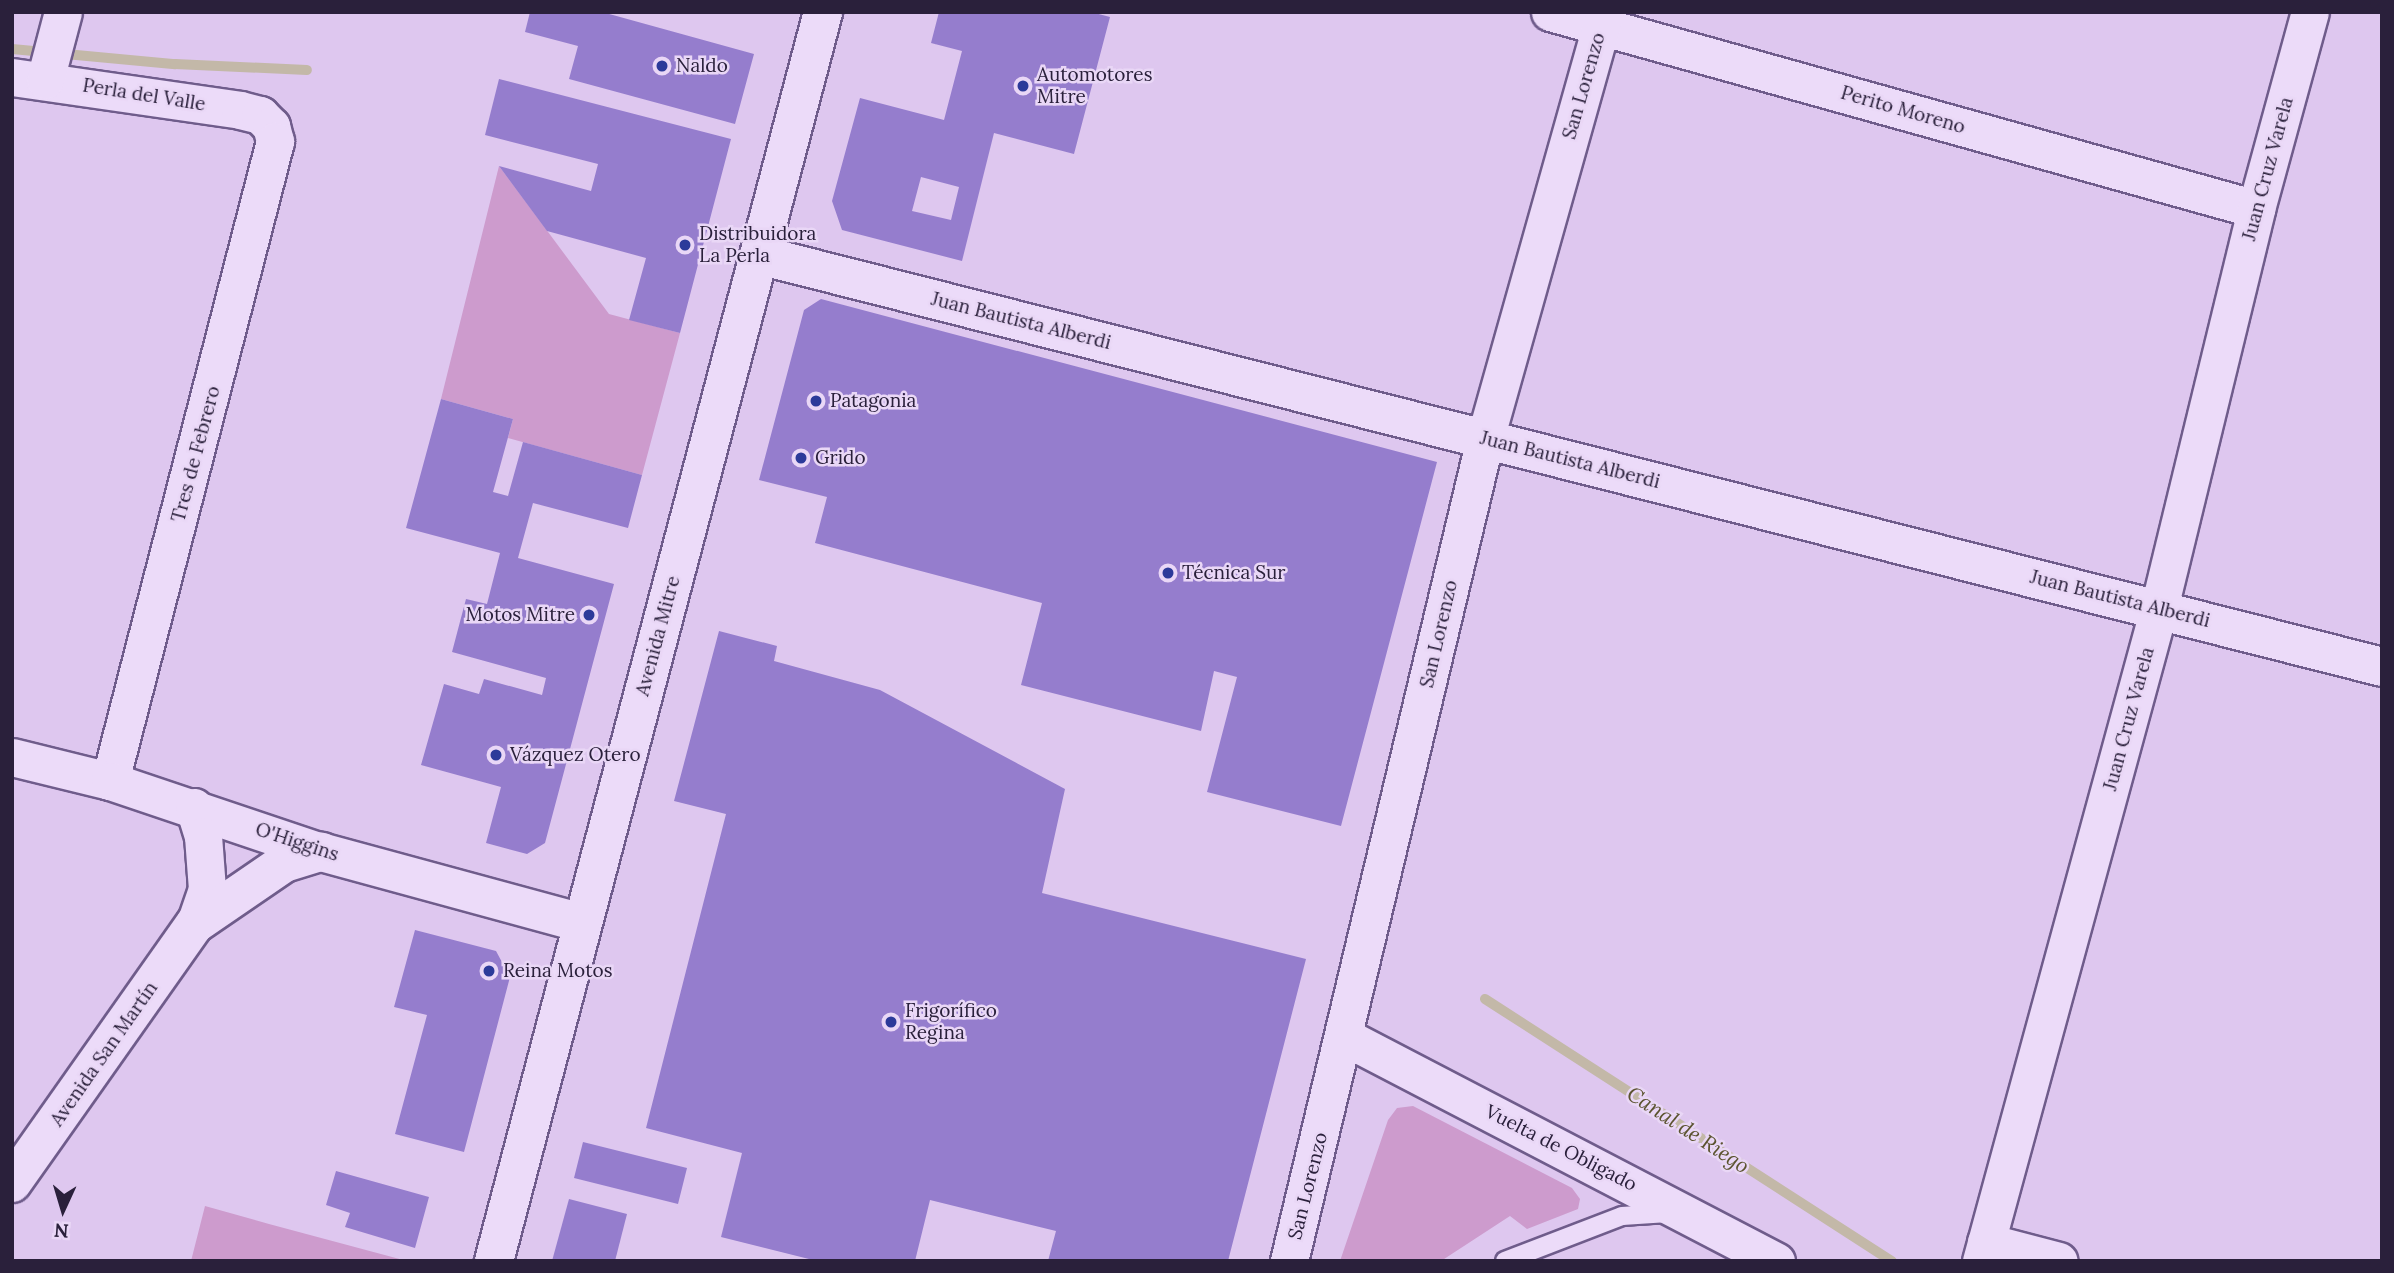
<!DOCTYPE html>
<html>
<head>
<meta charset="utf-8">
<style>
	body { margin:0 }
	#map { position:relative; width:2394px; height:1273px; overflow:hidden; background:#dec7ef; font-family:Lora,serif }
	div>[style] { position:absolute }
	.green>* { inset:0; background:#cd9bcd }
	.stream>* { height:10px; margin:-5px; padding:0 5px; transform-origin:5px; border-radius:5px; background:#c3b8a8 }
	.building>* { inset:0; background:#957dcd }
	.roads { filter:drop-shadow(2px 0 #6f5c8b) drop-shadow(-2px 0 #6f5c8b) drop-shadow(0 2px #6f5c8b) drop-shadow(0 -2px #6f5c8b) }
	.service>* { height:18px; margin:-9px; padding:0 9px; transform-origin:9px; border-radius:9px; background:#ecdbf9 }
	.minor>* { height:37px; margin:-18.5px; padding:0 18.5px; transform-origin:18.5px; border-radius:18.5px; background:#ecdbf9 }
	.tertiary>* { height:38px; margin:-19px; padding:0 19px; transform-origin:19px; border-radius:19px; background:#ecdbf9 }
	.secondary>* { height:38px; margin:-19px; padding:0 19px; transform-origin:19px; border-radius:19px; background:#ecdbf9 }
	.dots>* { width:19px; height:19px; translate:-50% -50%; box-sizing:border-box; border:4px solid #e9d7f6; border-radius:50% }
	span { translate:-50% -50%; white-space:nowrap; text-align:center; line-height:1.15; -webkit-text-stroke:5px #e9d7f6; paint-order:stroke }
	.poi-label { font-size:19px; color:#2a203b }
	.left { translate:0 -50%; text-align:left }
	.right { translate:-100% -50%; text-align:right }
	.street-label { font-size:19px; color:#2a203b }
	.water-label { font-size:21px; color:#5b532f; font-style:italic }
	.frame { position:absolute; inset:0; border:14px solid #2a203b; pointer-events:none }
	.north { position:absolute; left:28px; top:1175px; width:70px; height:70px; -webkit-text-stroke:5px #e9d7f6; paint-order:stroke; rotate:184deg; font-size:19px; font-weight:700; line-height:28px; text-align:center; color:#2a203b }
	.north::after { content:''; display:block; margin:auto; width:24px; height:32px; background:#2a203b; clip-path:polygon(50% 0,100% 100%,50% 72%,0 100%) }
</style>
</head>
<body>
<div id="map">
	<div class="green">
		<i style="clip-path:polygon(499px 166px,609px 314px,680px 333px,642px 475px,508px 438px,513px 419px,441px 399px)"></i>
		<i style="clip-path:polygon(1413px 1106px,1572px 1188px,1580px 1199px,1578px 1209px,1527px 1229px,1510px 1216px,1441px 1261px,1340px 1261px,1388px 1120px,1397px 1108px)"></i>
		<i style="clip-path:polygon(205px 1206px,269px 1224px,407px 1261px,191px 1261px)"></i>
	</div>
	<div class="stream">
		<i style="left:12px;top:49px;width:164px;rotate:5.3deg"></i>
		<i style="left:175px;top:64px;width:132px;rotate:2.6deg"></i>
		<i style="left:1485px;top:999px;width:484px;rotate:32.8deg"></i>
	</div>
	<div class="building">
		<i style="clip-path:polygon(530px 12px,602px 12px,754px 54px,735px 124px,569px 79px,578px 46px,525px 32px)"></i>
		<i style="clip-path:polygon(evenodd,939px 12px,1091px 12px,1110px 17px,1074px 154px,994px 133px,962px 261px,842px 230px,832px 201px,860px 98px,944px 120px,962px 51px,931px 43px,939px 12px,921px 177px,959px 187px,951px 220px,912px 211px,921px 177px)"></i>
		<i style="clip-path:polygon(499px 79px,731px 139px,680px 333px,629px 320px,646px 258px,547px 231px,499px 166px,591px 191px,598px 164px,485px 135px)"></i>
		<i style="clip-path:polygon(821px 299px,1437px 462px,1341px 826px,1207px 792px,1237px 677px,1214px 671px,1201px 731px,1021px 685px,1042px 603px,815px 543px,827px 497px,759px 480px,804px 310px)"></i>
		<i style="clip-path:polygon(441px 399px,513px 419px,493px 492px,508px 496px,523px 442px,642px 475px,628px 528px,533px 503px,518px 558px,614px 584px,545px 843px,527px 854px,486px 843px,501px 787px,421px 765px,444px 684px,479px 694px,484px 679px,542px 695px,546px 678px,452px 652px,466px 599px,487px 604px,500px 553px,406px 528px)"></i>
		<i style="clip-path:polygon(719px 631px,777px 646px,774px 661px,880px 690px,1065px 789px,1042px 893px,1306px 959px,1228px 1261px,1048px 1261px,1056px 1231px,930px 1200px,915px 1261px,817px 1261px,721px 1237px,742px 1153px,646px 1128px,726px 814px,674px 801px)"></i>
		<i style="clip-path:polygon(415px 930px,496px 951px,510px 977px,464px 1152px,395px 1134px,427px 1015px,394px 1007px)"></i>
		<i style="clip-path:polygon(583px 1142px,687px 1168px,678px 1204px,574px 1178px)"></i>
		<i style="clip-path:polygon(336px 1171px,429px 1197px,415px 1248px,345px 1227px,350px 1213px,326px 1205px)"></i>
		<i style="clip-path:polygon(569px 1199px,627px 1214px,615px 1261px,552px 1261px)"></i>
	</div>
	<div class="roads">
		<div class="service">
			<i style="left:1505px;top:1261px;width:125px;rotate:-21deg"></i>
			<i style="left:1622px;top:1216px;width:46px;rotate:-3.7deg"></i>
		</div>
		<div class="minor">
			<i style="left:1550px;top:12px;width:733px;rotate:15.59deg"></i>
			<i style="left:12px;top:77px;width:230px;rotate:8.2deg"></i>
			<i style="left:240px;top:110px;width:21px;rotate:14deg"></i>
			<i style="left:260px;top:115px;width:16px;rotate:45deg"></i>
			<i style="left:271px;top:126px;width:16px;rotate:75deg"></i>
			<i style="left:275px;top:141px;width:661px;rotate:104.46deg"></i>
			<i style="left:45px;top:80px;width:70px;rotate:-75.2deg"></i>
			<i style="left:12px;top:757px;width:101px;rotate:13.8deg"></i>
			<i style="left:110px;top:781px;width:223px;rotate:18.6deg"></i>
			<i style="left:194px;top:807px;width:30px;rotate:73deg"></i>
			<i style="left:203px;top:836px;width:53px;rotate:85.7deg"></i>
			<i style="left:207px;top:889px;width:37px;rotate:109deg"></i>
			<i style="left:1345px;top:1037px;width:486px;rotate:27.5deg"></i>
			<i style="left:1986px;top:1242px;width:75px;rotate:14.6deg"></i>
			<i style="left:1289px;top:1261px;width:845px;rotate:-76.59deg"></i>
			<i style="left:1485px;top:439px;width:444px;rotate:-74.3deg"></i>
			<i style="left:1981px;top:1261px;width:677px;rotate:-74.75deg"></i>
			<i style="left:2159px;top:608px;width:411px;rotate:-76.3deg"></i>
			<i style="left:2256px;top:209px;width:204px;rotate:-74.7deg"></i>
		</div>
		<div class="tertiary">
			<i style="left:759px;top:255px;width:1674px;rotate:14.24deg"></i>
			<i style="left:12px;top:1183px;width:317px;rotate:-54.8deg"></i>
			<i style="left:195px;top:924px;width:108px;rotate:-34.4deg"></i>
			<i style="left:284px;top:863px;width:39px;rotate:-17deg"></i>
			<i style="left:321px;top:852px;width:270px;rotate:15.2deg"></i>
		</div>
		<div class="secondary">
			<i style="left:494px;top:1261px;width:1292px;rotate:-75.24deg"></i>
		</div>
	</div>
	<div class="dots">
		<i style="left:662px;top:66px;background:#2c3a9a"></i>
		<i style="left:1023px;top:86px;background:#2c3a9a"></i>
		<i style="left:685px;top:245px;background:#2c3a9a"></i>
		<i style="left:816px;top:401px;background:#2c3a9a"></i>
		<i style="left:801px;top:458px;background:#2c3a9a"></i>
		<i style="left:1168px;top:573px;background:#2c3a9a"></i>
		<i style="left:589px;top:615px;background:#2c3a9a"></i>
		<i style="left:496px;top:755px;background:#2c3a9a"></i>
		<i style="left:489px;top:971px;background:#2c3a9a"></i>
		<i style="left:891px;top:1022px;background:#2c3a9a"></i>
	</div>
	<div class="poi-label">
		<span class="left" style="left:676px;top:66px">Naldo</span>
		<span class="left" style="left:1037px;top:86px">Automotores<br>Mitre</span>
		<span class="left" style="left:699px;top:245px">Distribuidora<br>La Perla</span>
		<span class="left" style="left:830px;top:401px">Patagonia</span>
		<span class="left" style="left:815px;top:458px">Grido</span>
		<span class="left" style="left:1182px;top:573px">Técnica Sur</span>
		<span class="right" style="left:575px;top:615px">Motos Mitre</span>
		<span class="left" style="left:510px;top:755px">Vázquez Otero</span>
		<span class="left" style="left:503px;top:971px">Reina Motos</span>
		<span class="left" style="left:905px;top:1022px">Frigorífico<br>Regina</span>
	</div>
	<div class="street-label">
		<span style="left:1584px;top:86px;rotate:-74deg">San Lorenzo</span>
		<span style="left:144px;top:95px;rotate:9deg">Perla del Valle</span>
		<span style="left:1903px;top:110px;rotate:16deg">Perito Moreno</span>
		<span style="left:2268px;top:169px;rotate:-75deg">Juan Cruz Varela</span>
		<span style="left:1021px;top:321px;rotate:14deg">Juan Bautista Alberdi</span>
		<span style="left:196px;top:454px;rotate:-75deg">Tres de Febrero</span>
		<span style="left:1570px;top:460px;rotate:14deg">Juan Bautista Alberdi</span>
		<span style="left:2120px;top:599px;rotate:14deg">Juan Bautista Alberdi</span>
		<span style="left:1439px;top:634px;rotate:-77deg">San Lorenzo</span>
		<span style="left:658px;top:636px;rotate:-75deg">Avenida Mitre</span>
		<span style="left:2129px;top:719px;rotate:-75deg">Juan Cruz Varela</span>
		<span style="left:297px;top:842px;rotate:18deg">O'Higgins</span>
		<span style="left:104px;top:1054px;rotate:-55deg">Avenida San Martín</span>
		<span style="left:1561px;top:1148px;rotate:27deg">Vuelta de Obligado</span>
		<span style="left:1308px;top:1186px;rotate:-76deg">San Lorenzo</span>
	</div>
	<div class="water-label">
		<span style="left:1688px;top:1130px;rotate:33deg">Canal de Riego</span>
	</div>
	<div class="frame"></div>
	<div class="north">N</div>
</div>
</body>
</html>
